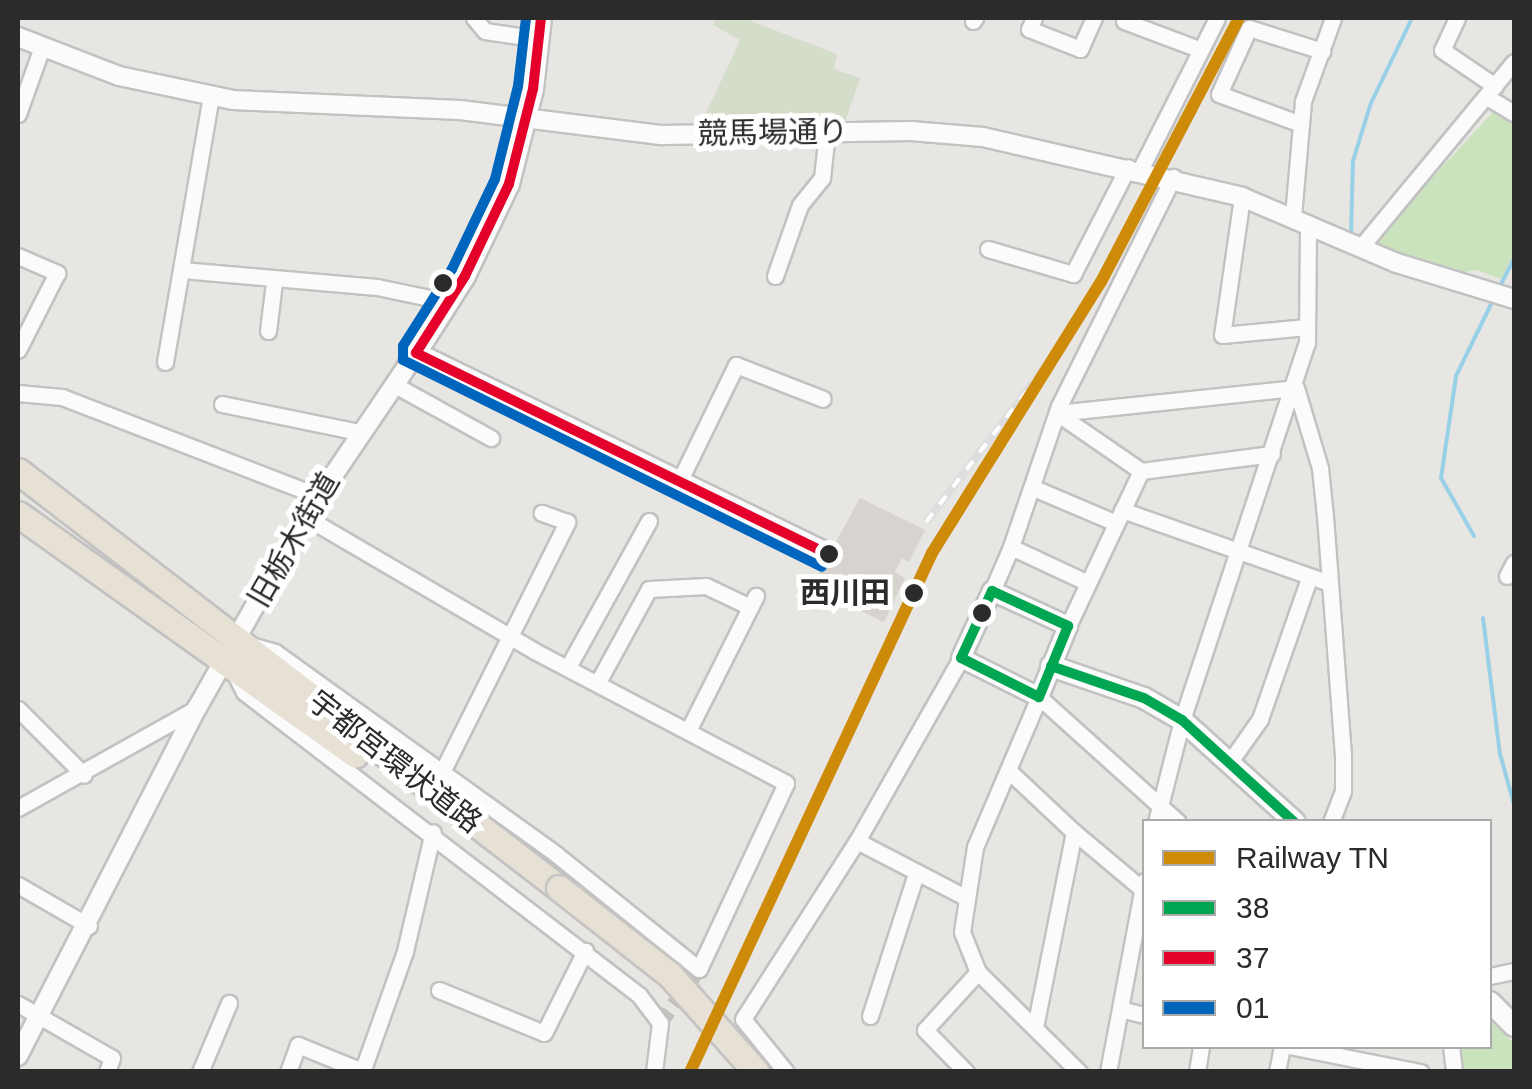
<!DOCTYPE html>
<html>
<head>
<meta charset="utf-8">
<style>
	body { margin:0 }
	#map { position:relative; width:1532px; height:1089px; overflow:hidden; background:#e8e6e2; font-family:Arial,"Noto Sans JP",sans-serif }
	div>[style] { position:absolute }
	.green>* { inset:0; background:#cae3bc }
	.cemetery>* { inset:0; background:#d4ddca }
	.plaza>* { inset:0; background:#d7d4d0 }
	.stream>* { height:4px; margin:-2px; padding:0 2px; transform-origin:2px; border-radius:2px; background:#98d0e8 }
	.minor-tunnel>* { height:15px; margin-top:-7.5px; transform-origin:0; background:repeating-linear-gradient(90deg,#c2c1bd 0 15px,transparent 0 23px) }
	.roads { filter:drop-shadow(2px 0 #c2c2c2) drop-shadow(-2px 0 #c2c2c2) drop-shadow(0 2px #c2c2c2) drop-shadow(0 -2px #c2c2c2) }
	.minor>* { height:15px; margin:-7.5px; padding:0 7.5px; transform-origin:7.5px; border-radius:7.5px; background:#fcfbfb }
	.tertiary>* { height:18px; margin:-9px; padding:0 9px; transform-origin:9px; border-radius:9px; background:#fcfbfb }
	.secondary>* { height:20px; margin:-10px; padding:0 10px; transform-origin:10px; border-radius:10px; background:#fcfbfb }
	.trunk>* { height:25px; margin:-12.5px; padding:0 12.5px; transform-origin:12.5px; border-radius:12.5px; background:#e6e0d5 }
	.rail>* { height:8px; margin-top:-4px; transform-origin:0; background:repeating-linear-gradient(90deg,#fff 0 11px,#dededf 0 22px); box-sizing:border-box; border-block:2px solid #dededf }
	.bridges { filter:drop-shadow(2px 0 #c5c4c2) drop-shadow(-2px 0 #c5c4c2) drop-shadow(0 2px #c5c4c2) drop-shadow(0 -2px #c5c4c2) }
	.trunk-bridge>* { height:25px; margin:-12.5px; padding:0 12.5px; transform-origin:12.5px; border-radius:12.5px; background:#e6e0d5 }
	.bus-1>* { height:10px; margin:-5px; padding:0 5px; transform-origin:5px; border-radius:5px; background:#00a651 }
	.bus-2>* { height:10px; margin:-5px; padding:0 5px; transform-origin:5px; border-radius:5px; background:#e4002b }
	.bus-3>* { height:10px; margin:-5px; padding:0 5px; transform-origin:5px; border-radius:5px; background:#0065bd }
	.rail-1>* { height:12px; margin:-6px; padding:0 6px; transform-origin:6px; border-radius:6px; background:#cd8b09 }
	.dots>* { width:28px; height:28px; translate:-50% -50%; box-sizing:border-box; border:5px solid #fff; border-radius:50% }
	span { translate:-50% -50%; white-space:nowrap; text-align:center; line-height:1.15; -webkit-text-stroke:10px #fff; paint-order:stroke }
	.street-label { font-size:30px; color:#2b2b2b }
	.stop-label { font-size:30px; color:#2b2b2b; font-weight:700 }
	.right { translate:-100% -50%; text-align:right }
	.frame { position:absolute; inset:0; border:20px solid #2b2b2b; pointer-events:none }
	.legend { position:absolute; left:1142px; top:819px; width:350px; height:230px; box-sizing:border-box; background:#fff; border:2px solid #aaa; margin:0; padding:12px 18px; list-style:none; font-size:30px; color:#2b2b2b }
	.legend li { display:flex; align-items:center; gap:20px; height:50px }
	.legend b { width:50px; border:2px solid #aaa }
</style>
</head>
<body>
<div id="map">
	<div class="green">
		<i style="clip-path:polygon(1495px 110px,1514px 123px,1514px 254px,1501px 279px,1477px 270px,1451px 274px,1380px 247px,1378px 236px)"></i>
		<i style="clip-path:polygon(1490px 1021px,1514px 1043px,1514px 1071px,1454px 1071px,1452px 1047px,1490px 1046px)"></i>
	</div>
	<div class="cemetery">
		<i style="clip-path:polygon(716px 18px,743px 18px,837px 54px,834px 69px,860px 78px,845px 122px,700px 126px,740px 40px,713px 25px)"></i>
	</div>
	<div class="plaza">
		<i style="clip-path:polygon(860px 498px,925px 530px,909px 562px,902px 558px,895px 572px,905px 578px,884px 622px,811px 587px)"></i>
	</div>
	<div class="stream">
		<i style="left:1351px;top:235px;width:74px;rotate:-88.5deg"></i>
		<i style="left:1353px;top:161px;width:61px;rotate:-72.8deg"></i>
		<i style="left:1371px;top:103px;width:94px;rotate:-64.2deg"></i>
		<i style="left:1498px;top:290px;width:35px;rotate:-63deg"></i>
		<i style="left:1474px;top:536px;width:67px;rotate:-119.6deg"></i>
		<i style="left:1441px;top:478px;width:103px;rotate:-81.6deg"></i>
		<i style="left:1456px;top:376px;width:87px;rotate:-64deg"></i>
		<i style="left:1483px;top:618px;width:137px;rotate:82.9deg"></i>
		<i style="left:1500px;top:754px;width:52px;rotate:74.4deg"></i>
	</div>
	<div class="minor-tunnel">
		<i style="left:660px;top:1023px;width:67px;rotate:-54.2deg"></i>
	</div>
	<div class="roads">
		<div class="minor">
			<i style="left:474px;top:18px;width:17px;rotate:50deg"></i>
			<i style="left:485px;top:31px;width:55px;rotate:8.4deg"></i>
			<i style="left:1034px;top:18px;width:12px;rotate:114deg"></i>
			<i style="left:1029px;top:29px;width:55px;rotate:21.4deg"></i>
			<i style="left:1080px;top:49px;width:34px;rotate:-66deg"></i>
			<i style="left:1457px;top:18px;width:35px;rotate:115deg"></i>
			<i style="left:1442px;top:50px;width:64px;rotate:34.2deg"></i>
			<i style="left:973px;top:21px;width:4px;rotate:-56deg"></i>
			<i style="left:1124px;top:21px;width:82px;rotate:20.6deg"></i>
			<i style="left:1487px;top:97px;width:31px;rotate:31deg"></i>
			<i style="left:18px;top:114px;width:71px;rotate:-70.3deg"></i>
			<i style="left:1301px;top:124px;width:87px;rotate:-159.9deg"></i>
			<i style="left:1219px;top:94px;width:72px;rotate:-65.6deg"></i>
			<i style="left:1249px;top:28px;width:77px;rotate:17.5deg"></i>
			<i style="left:1140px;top:170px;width:170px;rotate:-63.1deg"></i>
			<i style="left:1242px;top:197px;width:139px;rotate:98.2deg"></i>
			<i style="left:1222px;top:335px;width:85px;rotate:-5.4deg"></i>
			<i style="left:1293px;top:216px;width:115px;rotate:-85deg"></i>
			<i style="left:1303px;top:101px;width:88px;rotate:-70.1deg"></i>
			<i style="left:1360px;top:248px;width:241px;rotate:-50.4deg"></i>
			<i style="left:988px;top:249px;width:89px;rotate:16.4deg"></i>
			<i style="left:1073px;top:274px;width:120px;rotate:-62.8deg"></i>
			<i style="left:18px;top:256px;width:43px;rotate:23.6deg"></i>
			<i style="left:57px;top:273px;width:86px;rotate:116.9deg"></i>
			<i style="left:182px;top:270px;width:196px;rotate:5deg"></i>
			<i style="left:377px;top:287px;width:74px;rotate:11.8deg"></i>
			<i style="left:775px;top:276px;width:75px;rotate:-70.6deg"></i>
			<i style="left:800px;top:205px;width:35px;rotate:-51deg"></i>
			<i style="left:822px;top:178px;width:46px;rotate:-83.8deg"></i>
			<i style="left:268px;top:331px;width:49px;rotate:-83deg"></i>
			<i style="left:165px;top:362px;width:269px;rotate:-80.2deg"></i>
			<i style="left:393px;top:384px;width:112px;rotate:28.9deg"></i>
			<i style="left:1296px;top:388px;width:84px;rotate:73.3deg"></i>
			<i style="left:1320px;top:468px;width:48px;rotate:84.1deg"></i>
			<i style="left:1325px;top:516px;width:241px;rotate:85.7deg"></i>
			<i style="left:1343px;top:756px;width:35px;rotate:90deg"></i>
			<i style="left:1343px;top:791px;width:33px;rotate:111deg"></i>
			<i style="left:18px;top:393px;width:44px;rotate:5.2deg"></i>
			<i style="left:62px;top:397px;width:274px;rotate:21.1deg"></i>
			<i style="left:222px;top:404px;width:139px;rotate:11.6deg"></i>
			<i style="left:1141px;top:471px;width:132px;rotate:-7.4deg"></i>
			<i style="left:680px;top:480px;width:128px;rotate:-64deg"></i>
			<i style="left:736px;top:365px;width:93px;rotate:21.3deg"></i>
			<i style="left:1036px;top:489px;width:87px;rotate:23deg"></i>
			<i style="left:1122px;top:510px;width:216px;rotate:19.4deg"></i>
			<i style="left:1507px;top:576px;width:15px;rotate:-62deg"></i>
			<i style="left:1088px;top:583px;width:85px;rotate:-154.9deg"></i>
			<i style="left:1011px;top:547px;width:149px;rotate:-71.2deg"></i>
			<i style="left:1059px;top:406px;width:256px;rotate:-63.5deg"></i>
			<i style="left:992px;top:591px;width:48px;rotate:-66.6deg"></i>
			<i style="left:1068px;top:626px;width:171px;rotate:-64.8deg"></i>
			<i style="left:1141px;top:471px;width:102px;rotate:-145.4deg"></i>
			<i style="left:1057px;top:413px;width:240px;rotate:-6deg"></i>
			<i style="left:254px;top:646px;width:22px;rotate:16deg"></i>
			<i style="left:275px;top:652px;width:347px;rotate:35.7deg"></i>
			<i style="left:557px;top:855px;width:182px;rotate:38.8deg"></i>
			<i style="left:699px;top:969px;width:205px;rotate:-64.9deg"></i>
			<i style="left:786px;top:783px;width:286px;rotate:-152.3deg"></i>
			<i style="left:533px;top:650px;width:264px;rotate:-149.7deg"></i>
			<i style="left:568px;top:667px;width:167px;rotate:-61deg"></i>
			<i style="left:236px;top:676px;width:18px;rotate:63deg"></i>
			<i style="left:244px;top:692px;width:498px;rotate:37.5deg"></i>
			<i style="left:639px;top:995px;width:35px;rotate:53deg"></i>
			<i style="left:660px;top:1023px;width:49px;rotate:97deg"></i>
			<i style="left:598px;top:682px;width:106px;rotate:-61.3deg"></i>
			<i style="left:649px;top:589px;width:57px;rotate:-3deg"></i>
			<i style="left:706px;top:586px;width:49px;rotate:25.5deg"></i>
			<i style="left:18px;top:709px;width:93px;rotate:45deg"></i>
			<i style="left:690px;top:727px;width:147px;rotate:-63.3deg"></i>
			<i style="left:1229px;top:763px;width:54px;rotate:-54.8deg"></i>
			<i style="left:1260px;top:719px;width:149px;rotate:-70.8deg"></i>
			<i style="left:442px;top:772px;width:280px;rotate:-63.4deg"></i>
			<i style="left:567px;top:522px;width:27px;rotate:-160deg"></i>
			<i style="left:1010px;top:772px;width:88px;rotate:43.2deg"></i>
			<i style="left:1074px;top:832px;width:200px;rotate:101.3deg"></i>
			<i style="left:18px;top:808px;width:205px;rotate:-29.2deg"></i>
			<i style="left:1156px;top:822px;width:105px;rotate:-75.7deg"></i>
			<i style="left:1182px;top:720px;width:397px;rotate:-71.7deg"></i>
			<i style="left:1307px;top:343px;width:120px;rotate:-89.5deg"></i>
			<i style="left:1074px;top:832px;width:90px;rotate:40deg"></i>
			<i style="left:857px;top:841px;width:124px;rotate:27.4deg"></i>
			<i style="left:18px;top:885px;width:82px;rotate:30deg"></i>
			<i style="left:1490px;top:976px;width:25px;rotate:-12deg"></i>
			<i style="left:439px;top:990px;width:113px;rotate:22.3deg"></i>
			<i style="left:544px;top:1033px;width:92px;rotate:-63.4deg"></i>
			<i style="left:18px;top:1004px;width:108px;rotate:29.9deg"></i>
			<i style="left:112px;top:1058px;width:15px;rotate:110deg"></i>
			<i style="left:1120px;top:1009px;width:25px;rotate:14deg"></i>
			<i style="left:870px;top:1016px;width:149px;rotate:-72.1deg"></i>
			<i style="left:1289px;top:1046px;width:134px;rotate:11.2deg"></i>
			<i style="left:1451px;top:1046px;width:26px;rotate:83deg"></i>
			<i style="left:200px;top:1072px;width:75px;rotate:-67.2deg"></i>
			<i style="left:288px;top:1072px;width:29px;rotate:-70deg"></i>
			<i style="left:298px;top:1045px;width:69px;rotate:22.1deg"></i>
			<i style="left:362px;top:1072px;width:128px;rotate:-70.4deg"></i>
			<i style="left:405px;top:951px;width:122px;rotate:-76.8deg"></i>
			<i style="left:786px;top:1072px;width:68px;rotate:-129.1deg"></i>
			<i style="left:743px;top:1019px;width:211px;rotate:-57.4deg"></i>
			<i style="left:857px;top:841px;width:210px;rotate:-60.4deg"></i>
			<i style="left:966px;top:1072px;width:59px;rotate:-134.3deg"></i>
			<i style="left:925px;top:1030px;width:79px;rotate:-47.6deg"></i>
			<i style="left:1079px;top:1072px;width:142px;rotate:-135.3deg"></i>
			<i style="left:978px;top:972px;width:43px;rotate:-111.8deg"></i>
			<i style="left:962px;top:932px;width:86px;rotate:-81.3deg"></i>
			<i style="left:975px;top:847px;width:163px;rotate:-66.9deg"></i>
			<i style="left:1039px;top:697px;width:187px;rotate:42deg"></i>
			<i style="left:1108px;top:1072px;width:194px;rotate:-79.3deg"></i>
			<i style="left:1197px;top:1072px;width:26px;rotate:-81deg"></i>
			<i style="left:1277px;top:1072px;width:26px;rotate:-79deg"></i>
		</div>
		<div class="tertiary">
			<i style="left:18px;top:37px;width:108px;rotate:21.1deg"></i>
			<i style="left:119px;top:76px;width:116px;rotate:11.9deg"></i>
			<i style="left:233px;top:100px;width:227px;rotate:2.5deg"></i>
			<i style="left:460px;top:110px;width:204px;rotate:7.1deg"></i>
			<i style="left:662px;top:135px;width:249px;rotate:-0.9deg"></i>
			<i style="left:911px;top:131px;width:72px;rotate:4.8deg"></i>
			<i style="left:983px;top:137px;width:266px;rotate:13deg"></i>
			<i style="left:1242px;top:197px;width:168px;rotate:23.1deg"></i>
			<i style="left:1397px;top:263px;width:122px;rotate:17.1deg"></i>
			<i style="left:992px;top:591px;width:84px;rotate:24.7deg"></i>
			<i style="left:1068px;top:626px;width:77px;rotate:112.2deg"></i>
			<i style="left:1039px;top:697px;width:87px;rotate:-153.4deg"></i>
			<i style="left:961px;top:658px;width:74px;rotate:-65.2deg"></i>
			<i style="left:18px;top:1056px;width:391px;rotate:-62.8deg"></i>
			<i style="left:197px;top:708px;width:219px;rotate:-60.5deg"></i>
			<i style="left:305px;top:517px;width:198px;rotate:-55.9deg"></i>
		</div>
		<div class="secondary">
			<i style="left:541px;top:18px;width:71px;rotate:96.4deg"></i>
			<i style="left:533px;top:89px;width:98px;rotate:104.2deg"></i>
			<i style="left:509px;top:184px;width:102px;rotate:115.6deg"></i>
			<i style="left:465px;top:276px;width:91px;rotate:122.5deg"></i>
			<i style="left:416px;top:353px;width:459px;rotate:26deg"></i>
			<i style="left:1051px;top:666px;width:98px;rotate:19deg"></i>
			<i style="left:1144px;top:698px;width:44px;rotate:30.1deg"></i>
			<i style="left:1182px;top:720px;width:152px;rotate:42.1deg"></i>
			<i style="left:1490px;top:1002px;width:34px;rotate:45deg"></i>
		</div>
		<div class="trunk">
			<i style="left:18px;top:471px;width:683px;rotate:37.62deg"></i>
			<i style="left:18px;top:514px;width:414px;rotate:35.5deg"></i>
		</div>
	</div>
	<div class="rail">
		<i style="left:926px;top:522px;width:220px;rotate:-52.4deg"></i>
	</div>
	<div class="bridges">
		<div class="trunk-bridge">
			<i style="left:559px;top:888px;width:141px;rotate:38.1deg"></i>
			<i style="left:670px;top:975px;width:130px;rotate:48.4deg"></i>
		</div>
	</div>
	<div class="bus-1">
		<i style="left:992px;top:591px;width:84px;rotate:24.7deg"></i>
		<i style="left:1068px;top:626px;width:77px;rotate:112.2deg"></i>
		<i style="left:1039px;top:697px;width:87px;rotate:-153.4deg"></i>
		<i style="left:961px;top:658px;width:74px;rotate:-65.2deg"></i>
		<i style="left:1051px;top:666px;width:98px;rotate:19deg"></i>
		<i style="left:1144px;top:698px;width:44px;rotate:30.1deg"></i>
		<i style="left:1182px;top:720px;width:151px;rotate:42.3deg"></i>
	</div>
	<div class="bus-2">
		<i style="left:541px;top:18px;width:71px;rotate:96.4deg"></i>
		<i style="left:533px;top:89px;width:98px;rotate:104.2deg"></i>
		<i style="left:509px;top:184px;width:102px;rotate:115.6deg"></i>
		<i style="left:465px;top:276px;width:91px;rotate:122.5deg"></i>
		<i style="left:416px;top:353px;width:459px;rotate:26deg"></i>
	</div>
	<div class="bus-3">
		<i style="left:526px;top:18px;width:68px;rotate:96.7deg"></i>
		<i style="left:518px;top:86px;width:96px;rotate:103.9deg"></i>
		<i style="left:495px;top:179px;width:100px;rotate:115.5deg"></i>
		<i style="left:452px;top:269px;width:91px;rotate:122.5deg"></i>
		<i style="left:403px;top:346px;width:14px;rotate:90deg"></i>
		<i style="left:403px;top:360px;width:467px;rotate:26.3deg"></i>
	</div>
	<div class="rail-1">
		<i style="left:690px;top:1072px;width:573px;rotate:-65deg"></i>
		<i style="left:932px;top:553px;width:319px;rotate:-58.1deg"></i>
		<i style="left:1101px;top:282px;width:298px;rotate:-62.4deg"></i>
	</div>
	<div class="dots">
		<i style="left:443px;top:283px;background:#2b2b2b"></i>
		<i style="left:829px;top:554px;background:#2b2b2b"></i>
		<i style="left:914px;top:593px;background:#2b2b2b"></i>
		<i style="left:982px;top:613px;background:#2b2b2b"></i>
	</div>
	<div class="street-label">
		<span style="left:773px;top:133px;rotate:-1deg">競馬場通り</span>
		<span style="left:294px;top:540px;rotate:-60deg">旧栃木街道</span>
		<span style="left:395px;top:762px;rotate:38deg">宇都宮環状道路</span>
	</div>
	<div class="stop-label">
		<span class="right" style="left:890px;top:593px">西川田</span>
	</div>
	<div class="frame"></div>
	<ul class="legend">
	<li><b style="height:12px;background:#cd8b09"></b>Railway TN</li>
	<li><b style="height:12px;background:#00a651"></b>38</li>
	<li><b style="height:12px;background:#e4002b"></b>37</li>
	<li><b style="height:12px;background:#0065bd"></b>01</li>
	</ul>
</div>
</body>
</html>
